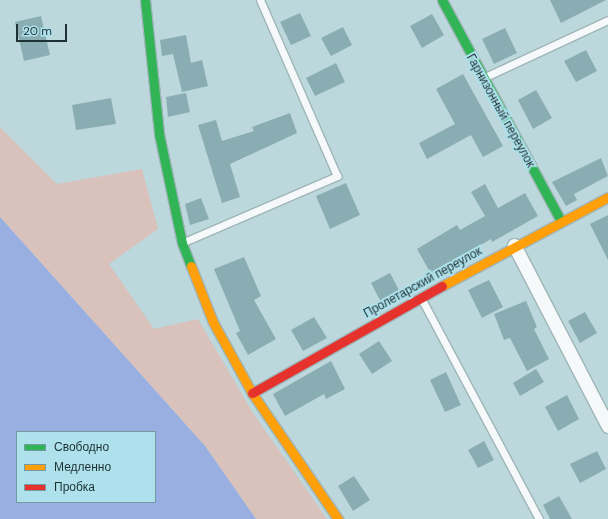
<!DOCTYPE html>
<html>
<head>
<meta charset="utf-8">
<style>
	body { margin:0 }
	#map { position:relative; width:608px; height:519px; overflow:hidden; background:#bcd8dd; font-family:"DM Sans",sans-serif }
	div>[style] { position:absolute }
	.green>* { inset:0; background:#d9c1bc }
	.water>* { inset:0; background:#99afe1 }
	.building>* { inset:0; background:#8aadb3 }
	.roads { filter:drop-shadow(1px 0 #9fb5b8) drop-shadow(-1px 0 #9fb5b8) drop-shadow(0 1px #9fb5b8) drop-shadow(0 -1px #9fb5b8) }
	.lane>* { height:7px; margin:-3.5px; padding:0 3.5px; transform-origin:3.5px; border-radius:3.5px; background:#f5f9fa }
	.street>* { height:13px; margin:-6.5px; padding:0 6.5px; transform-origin:6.5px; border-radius:6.5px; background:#f5f9fa }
	.fast>* { height:9px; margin:-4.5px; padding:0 4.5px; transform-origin:4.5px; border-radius:4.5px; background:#30b455 }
	.slow>* { height:9px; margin:-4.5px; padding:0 4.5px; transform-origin:4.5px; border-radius:4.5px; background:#ff9f0a }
	.jam>* { height:9px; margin:-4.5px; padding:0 4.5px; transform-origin:4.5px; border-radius:4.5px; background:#e5322d }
	span { translate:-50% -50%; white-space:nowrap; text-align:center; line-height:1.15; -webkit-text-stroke:4px #aee1eb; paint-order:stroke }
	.street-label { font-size:12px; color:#1e3236 }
	.legend { position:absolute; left:16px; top:431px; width:140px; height:72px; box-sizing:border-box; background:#aee1eb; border:1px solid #749ba3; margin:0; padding:5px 7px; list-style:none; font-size:12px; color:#1e3236 }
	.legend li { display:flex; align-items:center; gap:8px; height:20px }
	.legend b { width:20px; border:1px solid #749ba3 }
	.scale { position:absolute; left:16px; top:24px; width:51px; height:18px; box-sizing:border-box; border:2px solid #1e3236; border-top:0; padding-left:5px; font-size:12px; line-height:14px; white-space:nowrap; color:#1e3236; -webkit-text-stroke:3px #aee1eb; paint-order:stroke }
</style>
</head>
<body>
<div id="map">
	<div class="green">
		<i style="clip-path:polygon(0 127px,57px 184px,142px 169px,158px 229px,109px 264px,154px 329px,198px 319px,253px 413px,327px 519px,256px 519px,205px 446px,0 217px)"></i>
	</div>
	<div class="water">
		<i style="clip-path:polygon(evenodd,0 217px,205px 446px,256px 519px,0 519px,0 217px,17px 432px,155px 432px,155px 502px,17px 502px,17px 432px)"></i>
	</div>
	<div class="building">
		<i style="clip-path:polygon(550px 0,606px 0,561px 23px)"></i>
		<i style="clip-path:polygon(300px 13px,311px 36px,291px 45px,280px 22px)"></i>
		<i style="clip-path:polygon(432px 14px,444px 35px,422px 48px,410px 26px)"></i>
		<i style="clip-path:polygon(41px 16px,50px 55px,24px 61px,15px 22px)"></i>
		<i style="clip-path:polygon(343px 27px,352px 45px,331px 56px,321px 38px)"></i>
		<i style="clip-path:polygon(505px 28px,517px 53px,494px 64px,482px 39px)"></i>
		<i style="clip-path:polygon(186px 35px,191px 63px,202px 60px,208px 86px,182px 92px,173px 54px,162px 56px,160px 40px)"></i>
		<i style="clip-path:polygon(586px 50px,597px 71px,576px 82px,564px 61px)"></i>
		<i style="clip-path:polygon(336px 63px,345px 82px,315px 96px,306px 78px)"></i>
		<i style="clip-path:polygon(463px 74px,503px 146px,483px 157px,471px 135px,427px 159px,419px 143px,455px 124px,436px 89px)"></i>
		<i style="clip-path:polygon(536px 90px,552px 118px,533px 129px,518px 100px)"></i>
		<i style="clip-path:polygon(186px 93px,190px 112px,168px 117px,166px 97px)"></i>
		<i style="clip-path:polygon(111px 98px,116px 124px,76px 130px,72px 105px)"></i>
		<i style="clip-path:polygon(290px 113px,297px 133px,230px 164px,240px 197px,222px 203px,198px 125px,216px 120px,222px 141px,254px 131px,252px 127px)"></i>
		<i style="clip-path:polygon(601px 158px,608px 176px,574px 194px,577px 200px,566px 206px,552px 182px)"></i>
		<i style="clip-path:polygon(346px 183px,360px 215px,330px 229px,316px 196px)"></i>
		<i style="clip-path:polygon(485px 184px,498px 208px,525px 193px,538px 216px,492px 242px,491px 239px,431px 274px,417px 249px,457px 225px,460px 230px,485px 216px,471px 192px)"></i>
		<i style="clip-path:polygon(201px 198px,209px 219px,190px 225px,185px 204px)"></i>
		<i style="clip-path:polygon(608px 215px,608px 260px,590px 224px)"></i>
		<i style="clip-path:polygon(244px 257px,261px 296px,254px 300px,276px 339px,248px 355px,236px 333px,240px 331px,214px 269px)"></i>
		<i style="clip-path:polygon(390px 273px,402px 296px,383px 306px,371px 283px)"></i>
		<i style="clip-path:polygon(489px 280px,503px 307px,482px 318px,468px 290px)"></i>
		<i style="clip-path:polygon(526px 301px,537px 327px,534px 329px,549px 359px,527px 371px,510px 338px,504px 340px,494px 314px)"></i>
		<i style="clip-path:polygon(585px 312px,597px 333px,580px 343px,568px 321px)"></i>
		<i style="clip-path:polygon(314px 317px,327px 338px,303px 351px,291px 330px)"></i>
		<i style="clip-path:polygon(379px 341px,392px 361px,372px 374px,359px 354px)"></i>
		<i style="clip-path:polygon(331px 361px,345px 389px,326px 399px,324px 394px,285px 416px,273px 394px)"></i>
		<i style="clip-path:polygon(536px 369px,544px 382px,520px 396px,513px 383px)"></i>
		<i style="clip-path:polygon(446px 372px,461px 405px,445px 412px,430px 380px)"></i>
		<i style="clip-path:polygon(567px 395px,579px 419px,558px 431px,545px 407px)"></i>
		<i style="clip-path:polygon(484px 441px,494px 460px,478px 468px,468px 450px)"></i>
		<i style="clip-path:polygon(597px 451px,606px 469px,580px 483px,570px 464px)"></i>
		<i style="clip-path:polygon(354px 476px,370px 500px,353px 511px,338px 486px)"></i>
		<i style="clip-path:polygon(559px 496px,572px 519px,550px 519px,543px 505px)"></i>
	</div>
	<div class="roads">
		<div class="lane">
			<i style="left:483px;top:78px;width:138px;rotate:-24.9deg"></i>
			<i style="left:184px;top:242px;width:167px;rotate:-23.3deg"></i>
			<i style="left:337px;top:176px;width:192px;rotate:-113.6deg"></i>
			<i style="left:421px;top:298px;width:251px;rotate:61.9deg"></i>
		</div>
		<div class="street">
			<i style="left:514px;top:245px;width:204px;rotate:62.6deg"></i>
		</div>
		<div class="fast">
			<i style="left:145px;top:0;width:135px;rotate:84deg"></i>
			<i style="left:159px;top:134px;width:111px;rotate:78.1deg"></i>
			<i style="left:182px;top:243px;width:25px;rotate:69deg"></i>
			<i style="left:442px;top:0;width:251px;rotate:61.7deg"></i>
		</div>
		<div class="slow">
			<i style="left:191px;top:266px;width:60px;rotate:68.6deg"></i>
			<i style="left:213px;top:322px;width:81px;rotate:61.2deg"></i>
			<i style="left:252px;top:393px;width:153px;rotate:55.7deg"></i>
			<i style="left:442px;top:286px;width:188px;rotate:-28.2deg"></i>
		</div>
		<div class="jam">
			<i style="left:252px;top:393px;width:218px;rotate:-29.4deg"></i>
		</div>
	</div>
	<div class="street-label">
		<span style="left:500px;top:111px;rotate:61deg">Гарнизонный переулок</span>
		<span style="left:423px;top:283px;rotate:-29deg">Пролетарский переулок</span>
	</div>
	<ul class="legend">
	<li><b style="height:5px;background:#30b455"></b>Свободно</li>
	<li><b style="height:5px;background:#ff9f0a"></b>Медленно</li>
	<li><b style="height:5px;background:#e5322d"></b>Пробка</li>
	</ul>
	<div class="scale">20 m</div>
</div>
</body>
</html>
